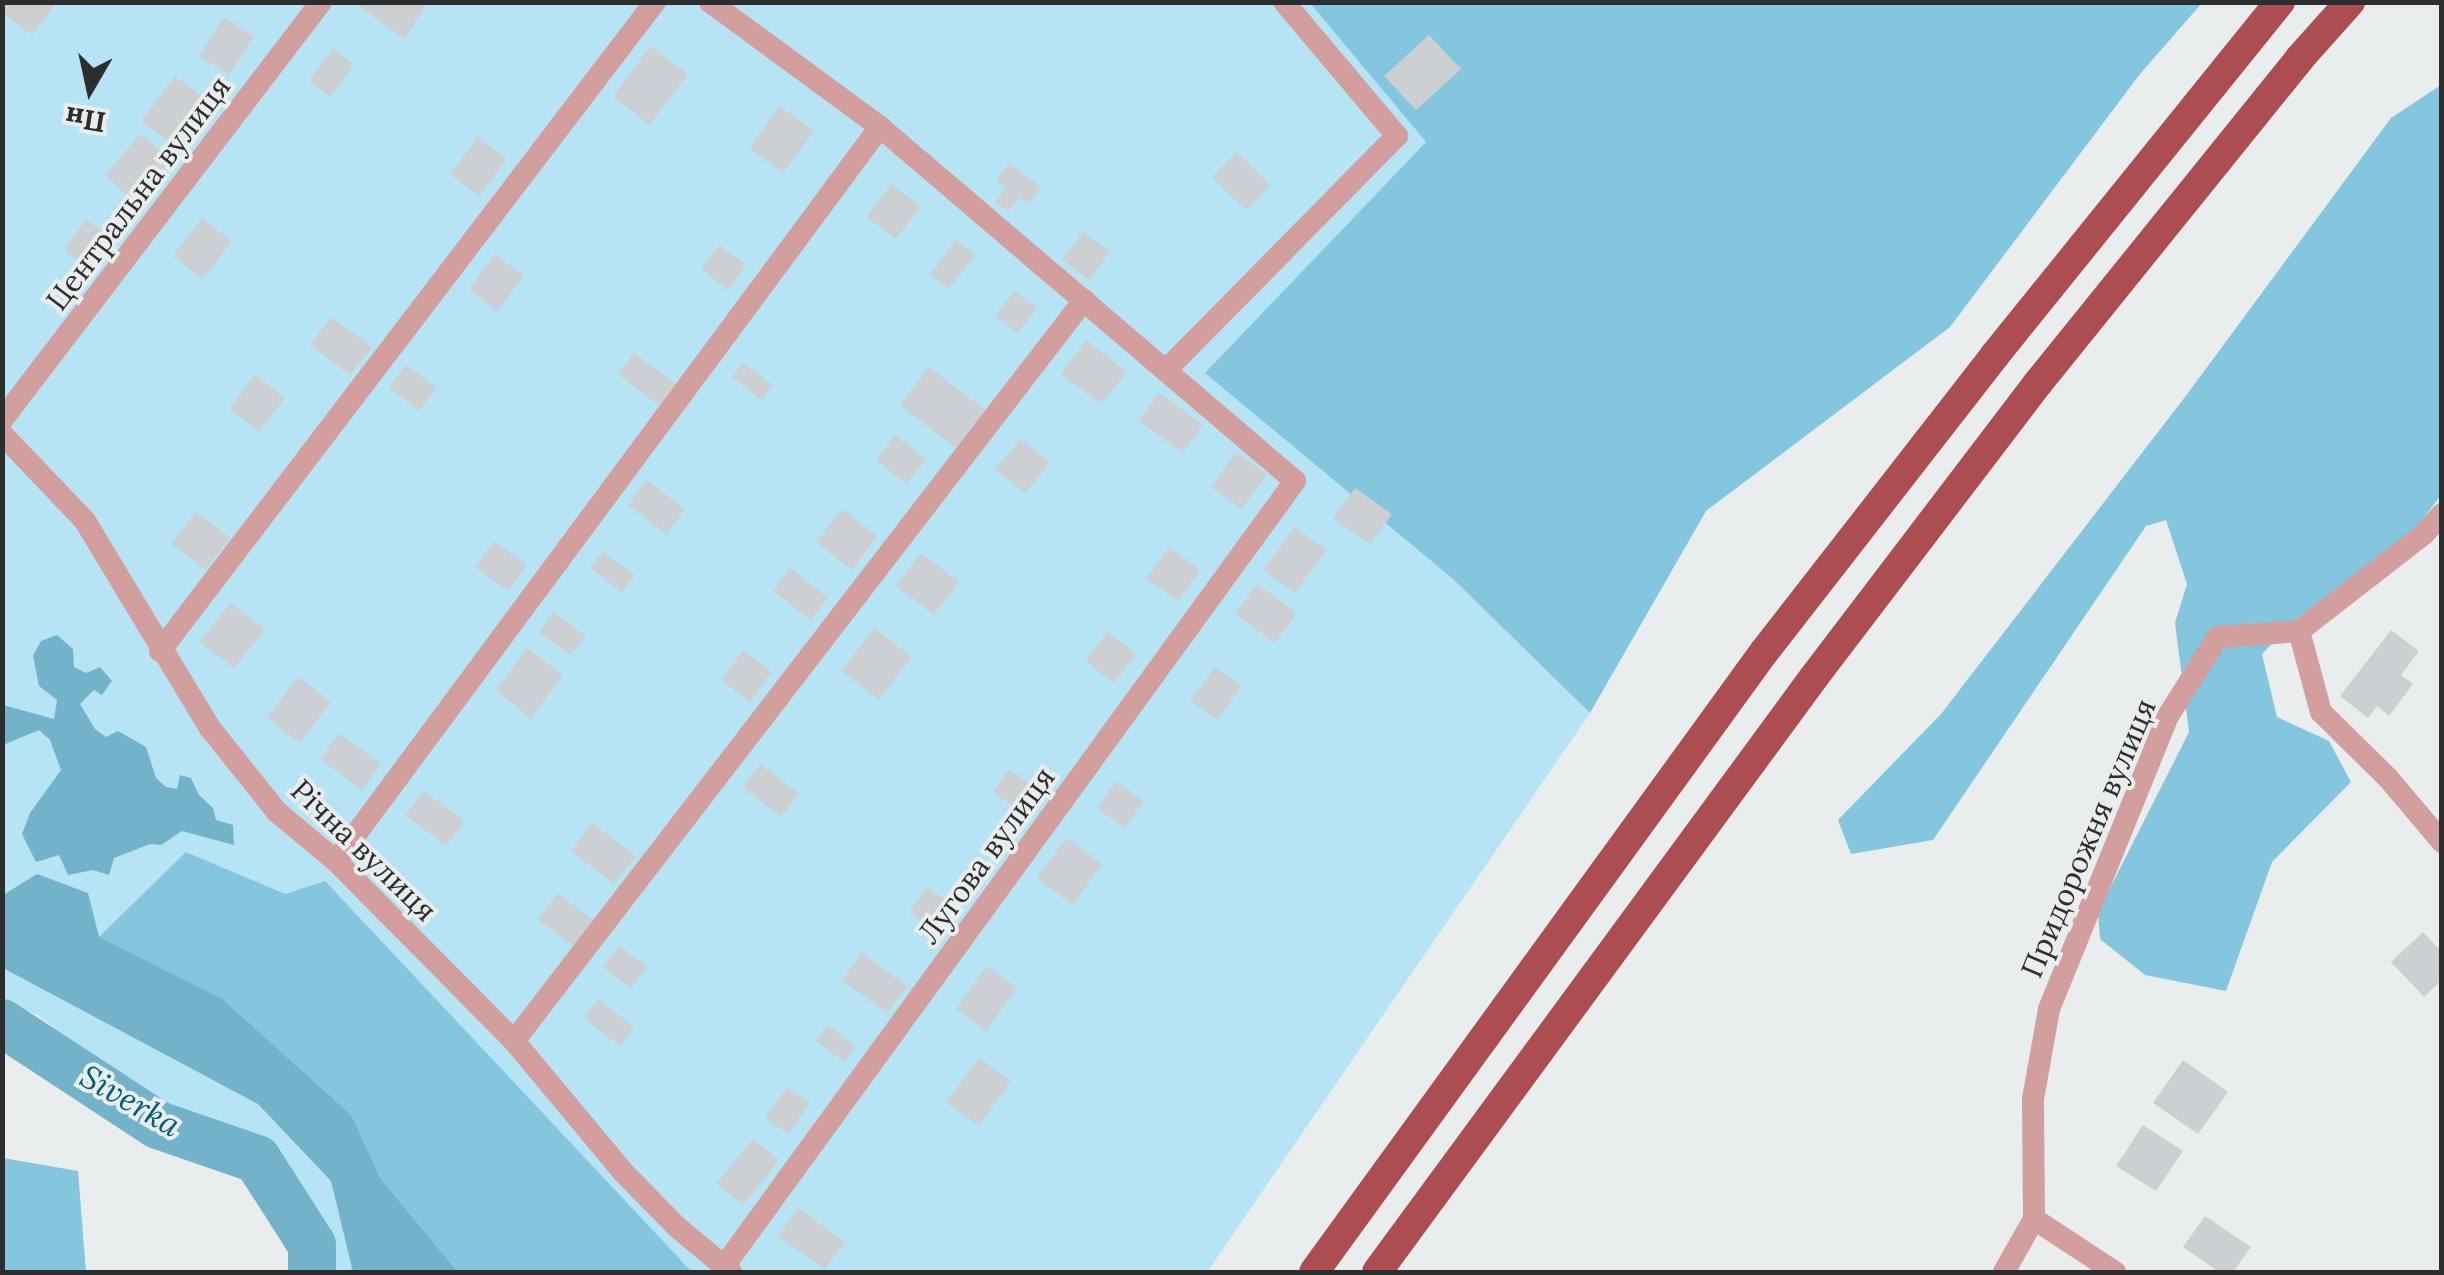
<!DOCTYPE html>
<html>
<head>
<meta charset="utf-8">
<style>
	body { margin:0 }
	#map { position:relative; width:2444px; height:1275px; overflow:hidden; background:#e9edee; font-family:Lora,serif }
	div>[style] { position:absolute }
	.green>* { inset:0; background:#b6e4f5 }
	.forest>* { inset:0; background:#84c6dd }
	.water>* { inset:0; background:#72b3ca }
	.river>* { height:48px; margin:-24px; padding:0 24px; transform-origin:24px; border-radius:24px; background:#72b3ca }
	.building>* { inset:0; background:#cdd0d2 }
	.minor>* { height:22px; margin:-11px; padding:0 11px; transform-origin:11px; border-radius:11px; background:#d29f9e }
	.trunk>* { height:30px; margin:-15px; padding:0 15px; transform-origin:15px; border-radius:15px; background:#ac4e51 }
	span { translate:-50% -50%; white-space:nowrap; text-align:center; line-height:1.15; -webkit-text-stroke:8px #e9edee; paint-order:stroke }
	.street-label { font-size:30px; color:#2c2d2e }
	.water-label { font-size:32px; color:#005e76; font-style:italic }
	.frame { position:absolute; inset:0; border:5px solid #2c2d2e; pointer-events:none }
	.north { position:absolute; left:40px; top:40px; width:100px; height:100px; -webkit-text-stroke:8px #e9edee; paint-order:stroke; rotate:189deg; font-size:28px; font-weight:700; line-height:40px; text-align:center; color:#2c2d2e }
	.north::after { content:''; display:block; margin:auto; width:35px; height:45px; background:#2c2d2e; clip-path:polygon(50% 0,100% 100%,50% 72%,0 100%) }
</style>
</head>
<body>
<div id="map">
	<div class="green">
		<i style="clip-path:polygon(3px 3px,1310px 3px,1426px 142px,1206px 373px,1453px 579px,1590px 713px,1207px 1272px,328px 1272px,326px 1236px,276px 1147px,134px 1092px,39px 1016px,3px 1000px)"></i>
	</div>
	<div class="forest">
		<i style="clip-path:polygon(1310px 3px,2202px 3px,2140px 74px,1950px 327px,1706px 511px,1590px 713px,1453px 579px,1205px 373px,1426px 142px)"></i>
		<i style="clip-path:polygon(2441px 85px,2441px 495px,2414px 531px,2295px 620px,2262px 654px,2277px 717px,2329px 741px,2351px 782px,2272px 862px,2226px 991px,2145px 975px,2100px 939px,2098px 912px,2189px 732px,2175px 623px,2187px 584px,2166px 520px,2146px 526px,1933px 840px,1851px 854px,1838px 820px,1941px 714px,2188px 393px,2391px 118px)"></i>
		<i style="clip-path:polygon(186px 852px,285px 894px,325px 881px,692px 1272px,458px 1272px,380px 1178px,352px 1116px,99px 937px)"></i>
		<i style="clip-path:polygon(3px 1158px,78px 1171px,86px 1272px,3px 1272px)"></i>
	</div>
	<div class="water">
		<i style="clip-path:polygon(57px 635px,73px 649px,74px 667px,86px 673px,100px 667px,112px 681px,102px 695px,94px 690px,80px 704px,95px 729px,106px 737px,118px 731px,146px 747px,156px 778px,166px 787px,177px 789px,180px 775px,191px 778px,199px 795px,213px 808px,216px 820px,233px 825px,234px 845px,182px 831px,161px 845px,150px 844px,114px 858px,109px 875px,93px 870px,68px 875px,59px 855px,36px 862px,22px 834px,30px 813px,61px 770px,50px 740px,39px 730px,3px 745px,3px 705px,54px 719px,57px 700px,39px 686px,33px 656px,41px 641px)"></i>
		<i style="clip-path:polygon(37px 874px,88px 893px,99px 937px,222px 999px,352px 1116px,380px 1178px,458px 1272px,353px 1272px,331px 1181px,258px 1104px,3px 968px,3px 895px)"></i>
	</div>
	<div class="river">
		<i style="left:2px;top:1023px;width:186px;rotate:33.2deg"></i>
		<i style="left:158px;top:1125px;width:105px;rotate:19deg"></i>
		<i style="left:257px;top:1159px;width:102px;rotate:57.4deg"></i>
		<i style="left:312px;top:1245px;width:27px;rotate:90deg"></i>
	</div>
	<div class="building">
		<i style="clip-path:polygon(2px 2px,57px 2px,32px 35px,2px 13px)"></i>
		<i style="clip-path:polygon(353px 2px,428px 2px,405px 39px)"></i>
		<i style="clip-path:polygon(224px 17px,254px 36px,229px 75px,199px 56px)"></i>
		<i style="clip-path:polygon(1429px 35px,1461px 69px,1416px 110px,1384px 76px)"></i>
		<i style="clip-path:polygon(650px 46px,688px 74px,650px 125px,613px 97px)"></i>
		<i style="clip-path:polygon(333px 49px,354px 65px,330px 97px,309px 81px)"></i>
		<i style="clip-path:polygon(175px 76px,208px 102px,175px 146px,141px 121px)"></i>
		<i style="clip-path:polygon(780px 106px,814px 131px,783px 173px,749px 148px)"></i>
		<i style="clip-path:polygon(140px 134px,171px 160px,136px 202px,105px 176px)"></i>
		<i style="clip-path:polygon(478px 137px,507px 159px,479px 196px,450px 174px)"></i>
		<i style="clip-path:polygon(1237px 152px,1270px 185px,1246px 210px,1212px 177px)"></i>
		<i style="clip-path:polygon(1009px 163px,1041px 187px,1029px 204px,1019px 198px,1008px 212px,995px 202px,1006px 187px,996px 180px)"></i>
		<i style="clip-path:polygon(891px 184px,921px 206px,896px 239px,866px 217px)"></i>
		<i style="clip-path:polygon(202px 218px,232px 241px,203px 279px,173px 256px)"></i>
		<i style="clip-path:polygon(85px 219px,114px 237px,93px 270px,64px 251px)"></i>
		<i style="clip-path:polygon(1083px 232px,1110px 252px,1089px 280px,1062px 259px)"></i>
		<i style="clip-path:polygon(955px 240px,975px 255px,949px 289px,930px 275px)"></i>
		<i style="clip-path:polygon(719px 245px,746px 265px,728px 290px,701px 269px)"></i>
		<i style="clip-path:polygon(495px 254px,524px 276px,497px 311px,469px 289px)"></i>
		<i style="clip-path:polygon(1014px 291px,1037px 308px,1018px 333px,995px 316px)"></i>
		<i style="clip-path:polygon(331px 317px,372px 347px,350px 375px,310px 345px)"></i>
		<i style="clip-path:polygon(1086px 340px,1127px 372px,1101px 404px,1061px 374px)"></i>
		<i style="clip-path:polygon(634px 353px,676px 384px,660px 406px,618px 374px)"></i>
		<i style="clip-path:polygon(742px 363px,773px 385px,762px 400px,732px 377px)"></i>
		<i style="clip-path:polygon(406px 365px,437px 388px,419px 411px,389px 387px)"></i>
		<i style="clip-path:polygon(929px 367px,985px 410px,956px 448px,900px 405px)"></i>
		<i style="clip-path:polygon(255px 375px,285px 398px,259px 431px,229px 409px)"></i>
		<i style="clip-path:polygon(1159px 393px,1203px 425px,1183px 453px,1139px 421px)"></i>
		<i style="clip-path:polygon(895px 435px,926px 459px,907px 484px,876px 460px)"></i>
		<i style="clip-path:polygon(1020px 439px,1050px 462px,1026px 493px,995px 470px)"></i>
		<i style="clip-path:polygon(1236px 452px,1267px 474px,1242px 509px,1211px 487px)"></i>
		<i style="clip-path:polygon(646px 480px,685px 509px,667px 534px,628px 505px)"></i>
		<i style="clip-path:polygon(1355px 488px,1392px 514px,1370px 544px,1333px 518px)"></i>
		<i style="clip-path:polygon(842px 509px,877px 536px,852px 570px,816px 542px)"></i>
		<i style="clip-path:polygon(196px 512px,230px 538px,206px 570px,171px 544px)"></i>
		<i style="clip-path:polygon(1295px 527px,1326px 550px,1295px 593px,1263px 570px)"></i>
		<i style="clip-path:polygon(494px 541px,527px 565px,508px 591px,475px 567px)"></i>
		<i style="clip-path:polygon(1169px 547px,1200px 570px,1178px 601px,1146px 579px)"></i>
		<i style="clip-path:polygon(602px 552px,635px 575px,622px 592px,590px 568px)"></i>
		<i style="clip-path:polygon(921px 553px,959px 582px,934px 615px,896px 586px)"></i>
		<i style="clip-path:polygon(790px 568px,828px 597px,811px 620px,773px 591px)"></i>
		<i style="clip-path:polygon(1257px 584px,1297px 613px,1275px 643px,1235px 614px)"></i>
		<i style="clip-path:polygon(230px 603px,265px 629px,234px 668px,200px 642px)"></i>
		<i style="clip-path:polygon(553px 612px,586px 636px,571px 655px,539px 632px)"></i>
		<i style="clip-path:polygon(874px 628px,912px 657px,879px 699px,841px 671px)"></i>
		<i style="clip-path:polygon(2391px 630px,2419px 651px,2401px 675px,2413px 684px,2389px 716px,2377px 706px,2368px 718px,2340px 696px)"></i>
		<i style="clip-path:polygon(1107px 632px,1136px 653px,1114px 683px,1085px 661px)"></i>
		<i style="clip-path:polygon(527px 648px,563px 675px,531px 718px,496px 691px)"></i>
		<i style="clip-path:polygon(743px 650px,772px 672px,750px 702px,721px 680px)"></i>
		<i style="clip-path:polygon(1215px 667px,1242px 686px,1217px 720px,1190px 701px)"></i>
		<i style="clip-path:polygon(298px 677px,331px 702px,300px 743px,267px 718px)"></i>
		<i style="clip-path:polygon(339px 733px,381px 764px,362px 790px,320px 759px)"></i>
		<i style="clip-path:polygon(760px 764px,799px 793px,781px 817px,743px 787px)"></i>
		<i style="clip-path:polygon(1009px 769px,1047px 796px,1030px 819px,993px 792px)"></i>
		<i style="clip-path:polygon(1116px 781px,1144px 801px,1125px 828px,1097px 808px)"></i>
		<i style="clip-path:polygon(424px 791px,465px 821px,446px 845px,405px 815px)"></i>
		<i style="clip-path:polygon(592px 823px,636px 856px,614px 884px,571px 851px)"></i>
		<i style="clip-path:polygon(1066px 838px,1102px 864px,1073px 905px,1037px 878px)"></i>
		<i style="clip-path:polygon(927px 887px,953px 906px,935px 931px,909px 912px)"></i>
		<i style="clip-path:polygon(558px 893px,599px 925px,580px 951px,538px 919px)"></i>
		<i style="clip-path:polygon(2423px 932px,2442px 952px,2442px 980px,2424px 997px,2391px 962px)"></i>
		<i style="clip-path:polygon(619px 946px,647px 967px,631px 988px,603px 967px)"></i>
		<i style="clip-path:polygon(862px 953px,907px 986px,887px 1013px,842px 980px)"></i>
		<i style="clip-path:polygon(986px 966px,1017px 988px,986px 1031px,956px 1009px)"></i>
		<i style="clip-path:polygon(599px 999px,634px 1027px,620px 1046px,584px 1019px)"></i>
		<i style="clip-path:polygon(827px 1025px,856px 1046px,844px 1062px,816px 1041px)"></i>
		<i style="clip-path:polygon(979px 1058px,1011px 1081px,979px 1126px,946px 1102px)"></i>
		<i style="clip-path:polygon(2183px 1060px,2228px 1092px,2198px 1134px,2153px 1103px)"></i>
		<i style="clip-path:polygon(787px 1087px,810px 1103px,788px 1134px,765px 1118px)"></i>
		<i style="clip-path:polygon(2143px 1125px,2183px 1151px,2156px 1191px,2116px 1166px)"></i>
		<i style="clip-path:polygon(753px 1139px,779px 1160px,743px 1205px,716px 1184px)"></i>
		<i style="clip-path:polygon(798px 1208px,845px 1242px,825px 1269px,778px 1236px)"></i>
		<i style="clip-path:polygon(2205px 1216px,2251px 1247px,2233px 1272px,2219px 1272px,2183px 1247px)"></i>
	</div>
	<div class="minor">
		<i style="left:710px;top:2px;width:211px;rotate:36.3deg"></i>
		<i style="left:880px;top:127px;width:545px;rotate:40.46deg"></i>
		<i style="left:1295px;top:481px;width:969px;rotate:126.02deg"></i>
		<i style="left:1166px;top:370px;width:329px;rotate:-45.4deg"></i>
		<i style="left:1397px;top:136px;width:175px;rotate:-130.1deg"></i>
		<i style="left:2px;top:420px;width:526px;rotate:-52.65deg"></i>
		<i style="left:2px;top:434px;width:120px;rotate:46.3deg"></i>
		<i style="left:85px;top:521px;width:242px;rotate:58.9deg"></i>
		<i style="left:210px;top:728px;width:107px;rotate:51.4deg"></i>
		<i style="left:277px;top:812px;width:77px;rotate:39.7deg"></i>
		<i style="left:336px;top:861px;width:253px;rotate:45.3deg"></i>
		<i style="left:514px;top:1041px;width:170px;rotate:50.2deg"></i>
		<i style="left:623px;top:1172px;width:77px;rotate:45.5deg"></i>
		<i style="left:677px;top:1227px;width:70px;rotate:39.8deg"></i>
		<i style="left:2299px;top:631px;width:84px;rotate:74.8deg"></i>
		<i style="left:2321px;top:712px;width:94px;rotate:44.6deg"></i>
		<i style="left:2388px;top:778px;width:84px;rotate:49.8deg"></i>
		<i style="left:160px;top:651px;width:816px;rotate:-52.67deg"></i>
		<i style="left:336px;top:861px;width:914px;rotate:-53.46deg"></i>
		<i style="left:514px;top:1041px;width:935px;rotate:-52.43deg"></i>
		<i style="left:2034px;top:1219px;width:97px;rotate:33.2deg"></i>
		<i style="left:2004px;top:1272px;width:61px;rotate:-60.5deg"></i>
		<i style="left:2034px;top:1219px;width:120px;rotate:-90.5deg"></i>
		<i style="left:2033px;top:1099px;width:91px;rotate:-79.9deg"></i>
		<i style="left:2049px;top:1009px;width:316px;rotate:-67.9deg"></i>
		<i style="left:2168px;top:716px;width:93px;rotate:-57.7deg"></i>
		<i style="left:2218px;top:637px;width:81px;rotate:-4.2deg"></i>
		<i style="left:2299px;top:631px;width:158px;rotate:-37.8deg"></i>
		<i style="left:2424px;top:534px;width:27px;rotate:-48deg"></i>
	</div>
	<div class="trunk">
		<i style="left:1314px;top:1272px;width:766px;rotate:-54.03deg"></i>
		<i style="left:1764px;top:652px;width:376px;rotate:-52.1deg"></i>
		<i style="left:1995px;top:355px;width:454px;rotate:-51.1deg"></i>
		<i style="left:1377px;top:1272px;width:738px;rotate:-53.7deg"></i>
		<i style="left:1814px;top:677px;width:370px;rotate:-52.7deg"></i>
		<i style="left:2038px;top:383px;width:417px;rotate:-51.1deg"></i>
		<i style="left:2300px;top:58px;width:75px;rotate:-48.2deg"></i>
	</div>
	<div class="street-label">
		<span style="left:138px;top:193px;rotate:-53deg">Центральна вулиця</span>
		<span style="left:2088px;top:838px;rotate:-67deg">Придорожня вулиця</span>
		<span style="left:364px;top:850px;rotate:44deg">Річна вулиця</span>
		<span style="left:986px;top:855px;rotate:-54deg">Лугова вулиця</span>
	</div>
	<div class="water-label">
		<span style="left:130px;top:1101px;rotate:30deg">Siverka</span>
	</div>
	<div class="frame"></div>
	<div class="north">Пн</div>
</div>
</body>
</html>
